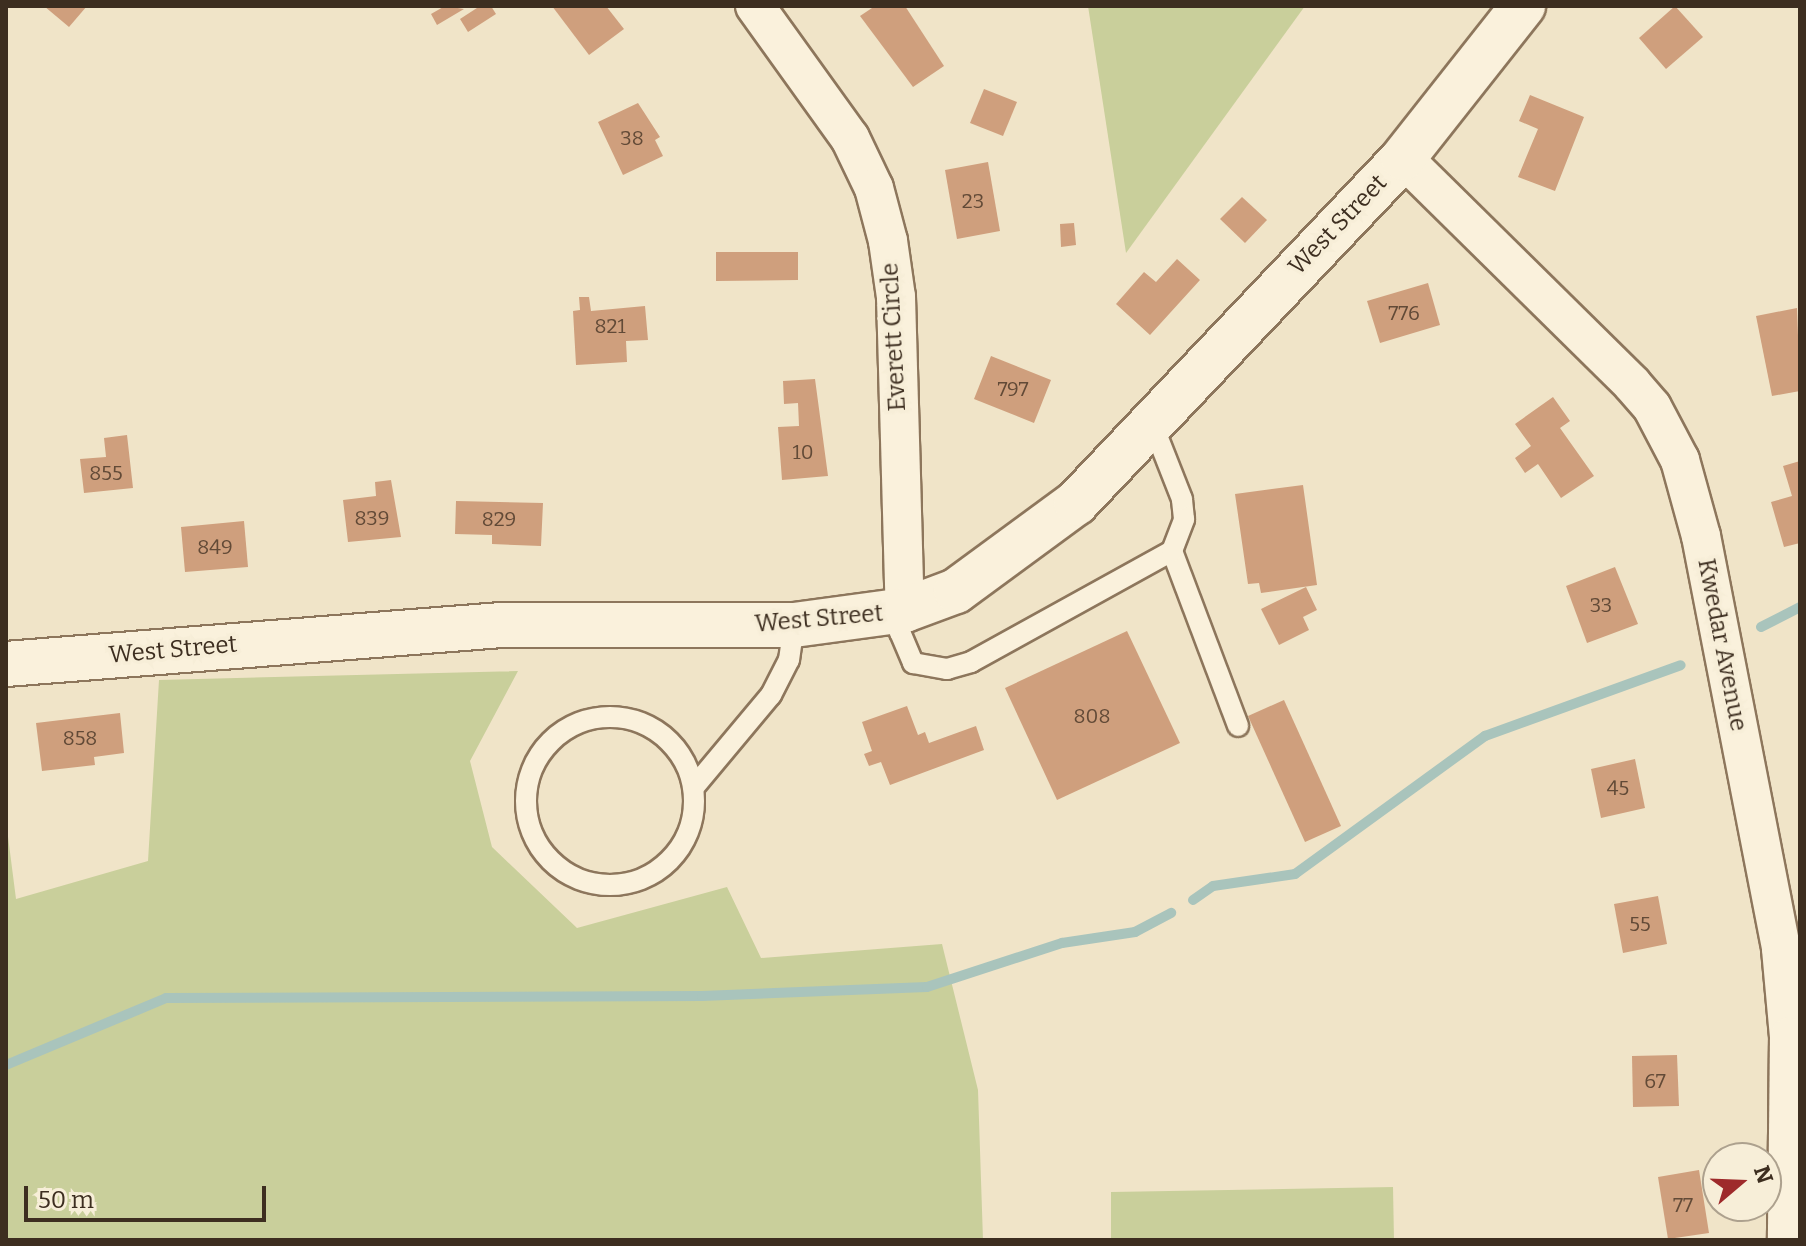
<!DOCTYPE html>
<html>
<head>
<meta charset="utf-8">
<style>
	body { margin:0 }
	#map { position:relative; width:1806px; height:1246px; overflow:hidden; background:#f0e4c8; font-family:Bitter,serif }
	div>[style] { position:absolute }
	.green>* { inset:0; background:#c9cf9b }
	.stream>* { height:10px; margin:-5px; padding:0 5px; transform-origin:5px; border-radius:5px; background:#a9c4bc }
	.building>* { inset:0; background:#cf9f7d }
	.roads { filter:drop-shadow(2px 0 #8d765c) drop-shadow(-2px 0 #8d765c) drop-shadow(0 2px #8d765c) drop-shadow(0 -2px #8d765c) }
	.lane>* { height:20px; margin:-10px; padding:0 10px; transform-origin:10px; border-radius:10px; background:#faf1dc }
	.lane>.ring { margin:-10px; padding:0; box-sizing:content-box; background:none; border:20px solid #faf1dc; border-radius:50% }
	.street>* { height:38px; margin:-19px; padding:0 19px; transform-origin:19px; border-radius:19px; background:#faf1dc }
	.secondary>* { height:44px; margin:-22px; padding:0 22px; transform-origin:22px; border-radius:22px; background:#faf1dc }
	span { translate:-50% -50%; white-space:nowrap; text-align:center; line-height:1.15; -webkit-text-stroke:7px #f7eed8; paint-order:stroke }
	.number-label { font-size:20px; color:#624a37 }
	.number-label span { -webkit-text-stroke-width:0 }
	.street-label { font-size:24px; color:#3d2e20 }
	.frame { position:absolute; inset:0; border:8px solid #3d2e20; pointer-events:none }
	.north { position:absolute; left:1702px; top:1142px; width:80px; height:80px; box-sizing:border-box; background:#f7eed8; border:2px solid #ada18e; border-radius:50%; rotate:71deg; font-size:22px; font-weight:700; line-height:32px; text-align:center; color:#3d2e20 }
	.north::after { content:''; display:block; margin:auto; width:28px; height:36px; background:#9e2a2b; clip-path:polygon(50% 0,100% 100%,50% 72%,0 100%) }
	.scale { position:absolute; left:24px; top:1186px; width:242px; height:36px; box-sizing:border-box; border:4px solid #3d2e20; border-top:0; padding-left:10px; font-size:24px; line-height:28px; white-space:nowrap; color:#3d2e20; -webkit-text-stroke:6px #f7eed8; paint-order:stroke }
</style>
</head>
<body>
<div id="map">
	<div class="green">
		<i style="clip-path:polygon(1088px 6px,1305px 6px,1126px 253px)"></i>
		<i style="clip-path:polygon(518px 671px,470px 761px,492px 847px,577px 928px,727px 887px,761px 958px,942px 944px,978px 1090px,983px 1240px,6px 1240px,6px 821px,16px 899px,148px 861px,159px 680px)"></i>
		<i style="clip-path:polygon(1393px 1187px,1394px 1240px,1111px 1240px,1111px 1192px)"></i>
	</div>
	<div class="stream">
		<i style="left:1761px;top:627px;width:44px;rotate:-27.1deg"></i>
		<i style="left:1193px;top:900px;width:24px;rotate:-35deg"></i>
		<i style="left:1213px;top:886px;width:83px;rotate:-8.3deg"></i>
		<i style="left:1295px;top:874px;width:235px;rotate:-36deg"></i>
		<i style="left:1485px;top:736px;width:208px;rotate:-19.9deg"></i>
		<i style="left:6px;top:1065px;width:173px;rotate:-22.7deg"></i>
		<i style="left:166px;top:998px;width:536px;rotate:-0.21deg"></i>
		<i style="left:702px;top:996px;width:225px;rotate:-2.3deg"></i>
		<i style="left:927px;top:987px;width:142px;rotate:-18.1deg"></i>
		<i style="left:1062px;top:943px;width:74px;rotate:-8.6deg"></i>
		<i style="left:1135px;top:932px;width:41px;rotate:-27.8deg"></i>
	</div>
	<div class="building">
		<i style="clip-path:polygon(44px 6px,87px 6px,69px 27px)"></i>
		<i style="clip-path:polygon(445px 6px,464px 9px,437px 25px,431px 14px)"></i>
		<i style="clip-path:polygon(480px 6px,491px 6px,496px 14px,468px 32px,460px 19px)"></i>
		<i style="clip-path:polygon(552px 6px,606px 6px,624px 29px,589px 55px)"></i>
		<i style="clip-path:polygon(875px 6px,905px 6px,944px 66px,913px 87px,860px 16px)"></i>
		<i style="clip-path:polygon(1675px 6px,1703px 37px,1666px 69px,1639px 38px)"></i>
		<i style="clip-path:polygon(984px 89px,1017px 102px,1003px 136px,970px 123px)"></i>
		<i style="clip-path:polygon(1530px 95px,1584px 117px,1555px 191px,1518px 177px,1538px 129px,1519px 121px)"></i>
		<i style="clip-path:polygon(638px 103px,660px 137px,655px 140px,663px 156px,623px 175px,598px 122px)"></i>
		<i style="clip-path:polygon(988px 162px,1000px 231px,957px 239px,945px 170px)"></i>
		<i style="clip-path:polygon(1242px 197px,1267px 220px,1245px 243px,1220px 219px)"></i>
		<i style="clip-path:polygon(1074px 223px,1076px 245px,1061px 247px,1060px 224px)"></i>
		<i style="clip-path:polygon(716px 252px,798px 252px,798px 280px,716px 281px)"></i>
		<i style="clip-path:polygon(1177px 259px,1200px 280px,1150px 335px,1116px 304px,1144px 272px,1156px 282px)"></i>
		<i style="clip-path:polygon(1428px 283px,1440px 325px,1380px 343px,1367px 301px)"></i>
		<i style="clip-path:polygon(579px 297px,589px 297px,591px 311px,645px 306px,648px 340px,626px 341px,627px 362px,576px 365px,573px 311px,580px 310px)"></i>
		<i style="clip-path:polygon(1797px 308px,1800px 391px,1772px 396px,1756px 316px)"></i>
		<i style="clip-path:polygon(991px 356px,1051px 380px,1034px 423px,974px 399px)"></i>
		<i style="clip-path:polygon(815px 379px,828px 476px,782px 480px,778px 427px,799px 426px,798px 403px,784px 404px,783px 381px)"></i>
		<i style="clip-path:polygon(1553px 397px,1570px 421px,1560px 428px,1594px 476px,1561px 498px,1538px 464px,1525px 473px,1515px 458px,1531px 446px,1515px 424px)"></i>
		<i style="clip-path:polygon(127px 435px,133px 488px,84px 493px,80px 459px,106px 457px,104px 438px)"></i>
		<i style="clip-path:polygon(1800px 461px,1800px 543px,1784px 547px,1771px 502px,1792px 496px,1783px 466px)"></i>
		<i style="clip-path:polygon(391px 480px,401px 537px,348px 542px,343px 500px,376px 496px,375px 482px)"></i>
		<i style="clip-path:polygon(1303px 485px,1317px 585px,1261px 593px,1259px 583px,1248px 584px,1235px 494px)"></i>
		<i style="clip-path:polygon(456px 501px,543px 503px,541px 546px,492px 544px,492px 535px,455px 534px)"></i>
		<i style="clip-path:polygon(244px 521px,248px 567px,185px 572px,181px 527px)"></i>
		<i style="clip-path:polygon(1615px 567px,1638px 624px,1587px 643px,1566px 586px)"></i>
		<i style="clip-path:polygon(1306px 587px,1317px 610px,1303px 617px,1309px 630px,1279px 645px,1261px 609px)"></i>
		<i style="clip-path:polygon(1127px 631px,1180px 743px,1057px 800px,1005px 688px)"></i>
		<i style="clip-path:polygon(1284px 700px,1341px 826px,1305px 842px,1248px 716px)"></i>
		<i style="clip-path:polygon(907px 706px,918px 735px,925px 732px,929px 743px,976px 726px,984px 750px,890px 785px,881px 762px,869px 766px,864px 754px,872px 751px,862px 722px)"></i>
		<i style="clip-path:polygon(120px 713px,124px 753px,94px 757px,95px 765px,42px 771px,36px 723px)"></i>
		<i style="clip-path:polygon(1635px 759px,1645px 808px,1601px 818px,1591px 769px)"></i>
		<i style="clip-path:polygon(1658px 896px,1667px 944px,1623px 953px,1614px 904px)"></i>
		<i style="clip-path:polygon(1677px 1055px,1679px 1106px,1633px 1107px,1632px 1056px)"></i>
		<i style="clip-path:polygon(1699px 1170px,1709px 1233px,1668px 1239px,1658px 1177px)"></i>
	</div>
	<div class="roads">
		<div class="lane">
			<i style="left:1172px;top:551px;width:187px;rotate:69.3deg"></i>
			<i style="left:905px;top:610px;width:23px;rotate:103deg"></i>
			<i style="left:900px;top:632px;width:34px;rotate:67deg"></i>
			<i style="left:913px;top:663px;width:35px;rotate:10deg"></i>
			<i style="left:947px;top:669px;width:25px;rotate:-16deg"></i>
			<i style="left:971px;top:662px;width:230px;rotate:-28.9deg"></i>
			<i style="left:1172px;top:551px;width:34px;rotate:-69deg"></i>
			<i style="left:1184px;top:519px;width:20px;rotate:-96deg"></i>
			<i style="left:1182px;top:499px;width:82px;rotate:-111.5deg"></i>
			<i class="ring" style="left:526px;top:717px;width:148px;height:148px"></i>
			<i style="left:694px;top:787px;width:120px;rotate:-50.1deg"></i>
			<i style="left:771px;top:695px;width:39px;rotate:-63deg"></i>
			<i style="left:789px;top:660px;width:35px;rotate:-82deg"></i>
		</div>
		<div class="street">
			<i style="left:755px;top:6px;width:163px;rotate:54.3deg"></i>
			<i style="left:850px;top:138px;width:55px;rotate:64.4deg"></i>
			<i style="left:874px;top:188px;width:55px;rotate:75.2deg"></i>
			<i style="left:888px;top:241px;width:57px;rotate:81.9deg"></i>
			<i style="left:896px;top:297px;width:313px;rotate:88.4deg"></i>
			<i style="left:1403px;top:158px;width:322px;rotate:44.6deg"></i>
			<i style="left:1632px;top:384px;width:30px;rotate:49deg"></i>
			<i style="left:1652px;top:407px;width:60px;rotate:62.2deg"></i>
			<i style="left:1680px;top:460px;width:79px;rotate:74.6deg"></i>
			<i style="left:1701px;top:536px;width:421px;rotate:79deg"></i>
			<i style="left:1781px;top:949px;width:88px;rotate:84.8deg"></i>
			<i style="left:1789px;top:1037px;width:203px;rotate:90.6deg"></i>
		</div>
		<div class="secondary">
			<i style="left:6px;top:664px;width:498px;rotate:-4.5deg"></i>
			<i style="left:502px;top:625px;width:292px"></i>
			<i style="left:794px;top:625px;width:112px;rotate:-7.7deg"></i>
			<i style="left:905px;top:610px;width:54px;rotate:-20.4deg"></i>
			<i style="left:956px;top:591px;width:149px;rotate:-36.3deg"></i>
			<i style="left:1076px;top:503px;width:475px;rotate:-46.5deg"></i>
			<i style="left:1403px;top:158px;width:194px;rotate:-51.7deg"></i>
		</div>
	</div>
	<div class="number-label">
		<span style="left:632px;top:138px">38</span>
		<span style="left:973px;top:201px">23</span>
		<span style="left:1404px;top:313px">776</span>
		<span style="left:610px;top:326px">821</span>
		<span style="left:1013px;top:389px">797</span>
		<span style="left:803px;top:452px">10</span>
		<span style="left:106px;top:473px">855</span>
		<span style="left:372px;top:518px">839</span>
		<span style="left:499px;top:519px">829</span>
		<span style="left:215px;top:547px">849</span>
		<span style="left:1601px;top:605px">33</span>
		<span style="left:1092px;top:716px">808</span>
		<span style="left:80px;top:738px">858</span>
		<span style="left:1618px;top:788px">45</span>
		<span style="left:1640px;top:924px">55</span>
		<span style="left:1655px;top:1081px">67</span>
		<span style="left:1683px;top:1205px">77</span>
	</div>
	<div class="street-label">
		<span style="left:1338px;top:225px;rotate:-46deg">West Street</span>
		<span style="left:894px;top:337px;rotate:-93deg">Everett Circle</span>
		<span style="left:819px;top:619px;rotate:-5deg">West Street</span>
		<span style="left:1722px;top:645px;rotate:79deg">Kwedar Avenue</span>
		<span style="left:173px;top:650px;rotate:-5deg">West Street</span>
	</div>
	<div class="frame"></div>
	<div class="north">N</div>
	<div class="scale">50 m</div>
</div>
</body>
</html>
